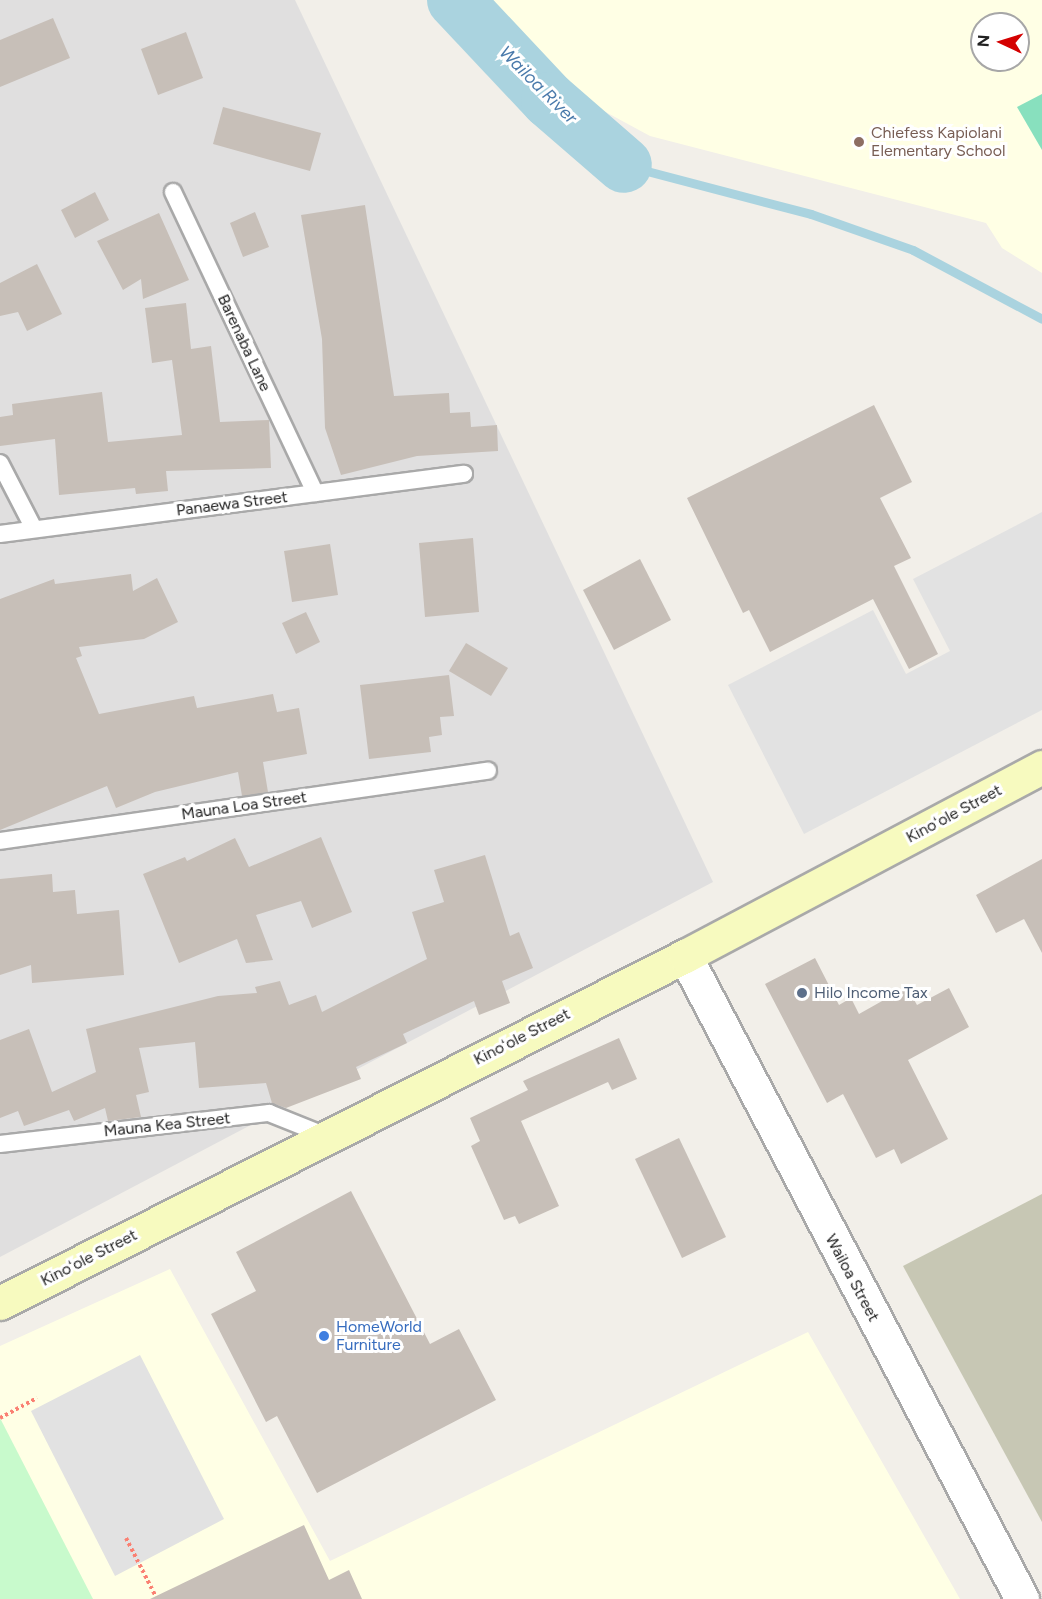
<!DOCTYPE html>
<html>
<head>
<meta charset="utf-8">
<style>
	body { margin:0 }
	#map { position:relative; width:1042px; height:1599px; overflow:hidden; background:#f2efe9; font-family:Figtree,sans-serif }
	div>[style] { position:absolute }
	.residential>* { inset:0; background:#e0dfdf }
	.education>* { inset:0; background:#ffffe5 }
	.construction>* { inset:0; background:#c7c7b4 }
	.park>* { inset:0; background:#c8facc }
	.pitch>* { inset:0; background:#88e0be }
	.parking>* { inset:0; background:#e2e2e2 }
	.stream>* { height:9px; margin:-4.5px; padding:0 4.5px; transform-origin:4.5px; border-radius:4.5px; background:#aad3df }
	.river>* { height:56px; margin:-28px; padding:0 28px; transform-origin:28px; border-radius:28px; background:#aad3df }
	.building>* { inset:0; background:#c7bfb8 }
	.path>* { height:4px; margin-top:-2px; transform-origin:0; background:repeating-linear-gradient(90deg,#fa8072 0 3px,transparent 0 6px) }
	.roads { filter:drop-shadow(2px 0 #a9a9a9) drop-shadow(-2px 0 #a9a9a9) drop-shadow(0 2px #a9a9a9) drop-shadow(0 -2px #a9a9a9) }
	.lane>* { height:16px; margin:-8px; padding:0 8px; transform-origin:8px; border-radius:8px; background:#fff }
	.street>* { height:33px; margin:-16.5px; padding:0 16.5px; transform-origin:16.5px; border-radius:16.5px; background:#fff }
	.secondary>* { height:33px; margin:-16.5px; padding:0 16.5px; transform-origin:16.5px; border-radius:16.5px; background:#f7fabf }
	.dots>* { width:16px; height:16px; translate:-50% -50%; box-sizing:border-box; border:3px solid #fff; border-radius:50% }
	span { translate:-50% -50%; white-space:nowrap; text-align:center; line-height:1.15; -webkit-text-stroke:6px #fff; paint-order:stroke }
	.education-label { font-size:16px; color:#785e54 }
	.left { translate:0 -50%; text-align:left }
	.street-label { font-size:16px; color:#222 }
	.service-label { font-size:16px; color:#4e5e75 }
	.shop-label { font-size:16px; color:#366cbe }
	.water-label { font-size:18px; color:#4a7aab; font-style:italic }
	.north { position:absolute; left:970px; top:12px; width:60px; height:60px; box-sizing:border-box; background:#fff; border:2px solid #a7a7a7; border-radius:50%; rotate:274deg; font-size:16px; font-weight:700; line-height:24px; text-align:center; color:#222 }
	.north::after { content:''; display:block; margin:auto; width:21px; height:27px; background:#d40000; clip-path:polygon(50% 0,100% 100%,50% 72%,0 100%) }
</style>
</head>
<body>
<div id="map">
	<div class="residential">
		<i style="clip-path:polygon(0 0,295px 0,713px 882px,0 1257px)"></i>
	</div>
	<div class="education">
		<i style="clip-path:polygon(evenodd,478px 0,1042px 0,1042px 273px,1002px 248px,986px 223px,650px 136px,565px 90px,497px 31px,478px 0,982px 24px,1018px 24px,1018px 60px,982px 60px,982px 24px)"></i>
		<i style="clip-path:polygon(170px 1269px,330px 1561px,808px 1332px,960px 1599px,0 1599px,0 1346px)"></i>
	</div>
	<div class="construction">
		<i style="clip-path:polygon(1042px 1194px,1042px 1522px,903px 1266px)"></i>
	</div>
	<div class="park">
		<i style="clip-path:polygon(0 1418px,93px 1599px,0 1599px)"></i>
	</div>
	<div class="pitch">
		<i style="clip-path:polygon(1042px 94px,1042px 150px,1017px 107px)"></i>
	</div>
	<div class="parking">
		<i style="clip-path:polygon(1042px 512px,1042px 710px,804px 834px,728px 685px,873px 610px,906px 674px,950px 651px,913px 579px)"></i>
		<i style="clip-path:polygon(140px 1355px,224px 1519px,115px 1576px,31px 1411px)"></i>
	</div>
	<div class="stream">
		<i style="left:624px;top:165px;width:193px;rotate:14.7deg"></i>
		<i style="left:811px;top:214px;width:108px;rotate:19.4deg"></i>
		<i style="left:913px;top:250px;width:146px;rotate:28.1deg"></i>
	</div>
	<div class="river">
		<i style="left:455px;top:0;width:137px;rotate:46.8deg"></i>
		<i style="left:549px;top:100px;width:99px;rotate:40.9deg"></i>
	</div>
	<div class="building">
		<i style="clip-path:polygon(53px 18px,70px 58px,0 87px,0 40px)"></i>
		<i style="clip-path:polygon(186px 32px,203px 78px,158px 95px,141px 49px)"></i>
		<i style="clip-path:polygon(223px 107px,321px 133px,310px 171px,213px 144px)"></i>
		<i style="clip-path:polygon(95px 192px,109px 220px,75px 238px,61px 210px)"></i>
		<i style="clip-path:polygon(365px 205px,394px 396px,449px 393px,450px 413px,470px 412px,471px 427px,497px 425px,498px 451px,417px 456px,341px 475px,325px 428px,322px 339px,301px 215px)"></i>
		<i style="clip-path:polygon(255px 212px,269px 247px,243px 257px,230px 223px)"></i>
		<i style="clip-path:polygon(159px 213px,189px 280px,143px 299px,141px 279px,123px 290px,97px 241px)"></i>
		<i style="clip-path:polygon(37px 264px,62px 314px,27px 331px,18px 312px,0 316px,0 283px)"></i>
		<i style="clip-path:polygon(186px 303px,191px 349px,211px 346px,220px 422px,269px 420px,271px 468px,166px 471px,168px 491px,136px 494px,135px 488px,59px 495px,55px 439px,0 446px,0 417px,13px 415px,12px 404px,102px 392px,108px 442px,182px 435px,172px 360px,152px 363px,145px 308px)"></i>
		<i style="clip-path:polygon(874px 405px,912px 482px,880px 498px,911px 558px,894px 566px,938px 654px,909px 669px,873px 599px,770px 652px,749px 610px,743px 613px,687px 498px)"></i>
		<i style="clip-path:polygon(473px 538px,479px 612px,425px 617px,419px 543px)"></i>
		<i style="clip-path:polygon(330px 544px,338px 595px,292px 602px,284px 551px)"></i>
		<i style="clip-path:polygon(640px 559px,671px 620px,614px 650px,583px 590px)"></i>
		<i style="clip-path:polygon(131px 574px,133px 591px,157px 578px,178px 622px,144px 639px,79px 647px,82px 656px,76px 658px,99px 714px,194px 696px,197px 708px,273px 694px,277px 712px,299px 708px,307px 754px,263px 762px,268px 792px,242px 796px,238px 772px,155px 792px,116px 808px,107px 786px,0 830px,0 599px,54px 579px,55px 584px)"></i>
		<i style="clip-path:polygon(306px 612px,320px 642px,296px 654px,282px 623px)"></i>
		<i style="clip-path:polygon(466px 643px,508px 668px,491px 696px,449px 671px)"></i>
		<i style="clip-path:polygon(449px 675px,454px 716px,440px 717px,442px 735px,429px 737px,431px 752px,369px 759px,360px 685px)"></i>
		<i style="clip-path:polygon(321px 837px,352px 912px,312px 928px,301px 901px,256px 915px,273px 960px,246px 963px,237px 939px,179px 963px,143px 874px,185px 857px,187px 861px,235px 838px,249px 867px)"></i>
		<i style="clip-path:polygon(485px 855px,510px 936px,519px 932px,533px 968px,502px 981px,510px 1003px,479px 1015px,474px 1001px,403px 1034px,407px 1043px,356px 1067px,361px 1079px,286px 1108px,272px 1103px,266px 1083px,199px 1088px,195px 1042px,139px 1048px,149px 1092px,136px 1095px,141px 1117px,108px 1121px,105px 1108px,74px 1121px,69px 1110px,24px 1126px,18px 1111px,0 1118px,0 1040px,29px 1029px,52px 1092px,96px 1072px,86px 1029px,218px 996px,257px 993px,255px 987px,280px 981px,289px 1005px,316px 995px,322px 1012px,427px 959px,412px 912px,444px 902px,434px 870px)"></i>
		<i style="clip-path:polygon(1042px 859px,1042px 953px,1024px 919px,996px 933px,976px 895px)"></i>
		<i style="clip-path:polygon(52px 874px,53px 892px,75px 890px,77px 914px,119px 910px,124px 975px,32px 983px,31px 965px,0 975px,0 879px)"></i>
		<i style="clip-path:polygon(815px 958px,839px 1005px,851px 998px,859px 1014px,907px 987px,917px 1005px,949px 988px,969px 1027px,908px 1060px,948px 1139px,901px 1164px,894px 1149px,876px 1158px,843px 1094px,827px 1103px,765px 984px)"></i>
		<i style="clip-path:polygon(619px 1038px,637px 1079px,612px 1090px,608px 1082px,521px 1121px,559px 1206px,519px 1224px,515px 1216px,504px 1220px,471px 1146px,480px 1141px,470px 1118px,528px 1090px,523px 1081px)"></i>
		<i style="clip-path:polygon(679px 1138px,726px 1237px,682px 1258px,635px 1159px)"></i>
		<i style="clip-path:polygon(351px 1191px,430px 1344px,459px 1329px,496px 1400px,317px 1493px,277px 1416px,266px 1422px,211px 1314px,256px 1291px,236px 1252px)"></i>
		<i style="clip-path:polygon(304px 1525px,329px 1580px,349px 1570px,362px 1599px,150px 1599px)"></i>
	</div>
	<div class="path">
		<i style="left:0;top:1418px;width:42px;rotate:-28.4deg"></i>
		<i style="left:126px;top:1538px;width:66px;rotate:63deg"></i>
	</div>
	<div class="roads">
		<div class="lane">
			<i style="left:173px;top:192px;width:333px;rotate:64.7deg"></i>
			<i style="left:0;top:463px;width:74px;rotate:62.7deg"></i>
			<i style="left:0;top:534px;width:468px;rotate:-7.4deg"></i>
			<i style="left:0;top:841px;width:493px;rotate:-8.2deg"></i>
			<i style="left:0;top:1144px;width:271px;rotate:-6.6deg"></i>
			<i style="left:269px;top:1113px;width:65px;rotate:21.8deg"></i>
		</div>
		<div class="street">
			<i style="left:685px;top:956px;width:726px;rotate:62.34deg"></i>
		</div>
		<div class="secondary">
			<i style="left:0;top:1303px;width:768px;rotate:-26.87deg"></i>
			<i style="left:685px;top:956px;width:404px;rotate:-27.9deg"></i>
		</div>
	</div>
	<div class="dots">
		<i style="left:859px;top:142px;background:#8d6e63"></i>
		<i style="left:802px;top:993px;background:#5c6f8a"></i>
		<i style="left:324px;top:1336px;background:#3f7fe0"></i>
	</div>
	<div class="education-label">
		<span class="left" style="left:871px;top:142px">Chiefess Kapiolani<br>Elementary School</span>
	</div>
	<div class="street-label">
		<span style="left:244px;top:343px;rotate:65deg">Barenaba Lane</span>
		<span style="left:232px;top:504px;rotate:-7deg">Panaewa Street</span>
		<span style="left:244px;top:806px;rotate:-8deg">Mauna Loa Street</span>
		<span style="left:954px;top:814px;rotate:-28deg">Kinoʻole Street</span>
		<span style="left:522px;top:1037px;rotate:-27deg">Kinoʻole Street</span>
		<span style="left:167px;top:1125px;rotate:-6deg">Mauna Kea Street</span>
		<span style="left:89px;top:1258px;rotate:-27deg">Kinoʻole Street</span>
		<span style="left:852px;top:1278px;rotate:62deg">Wailoa Street</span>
	</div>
	<div class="service-label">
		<span class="left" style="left:814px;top:993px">Hilo Income Tax</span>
	</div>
	<div class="shop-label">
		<span class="left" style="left:336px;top:1336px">HomeWorld<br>Furniture</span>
	</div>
	<div class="water-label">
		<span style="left:538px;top:85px;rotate:45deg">Wailoa River</span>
	</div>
	<div class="north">N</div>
</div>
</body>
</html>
